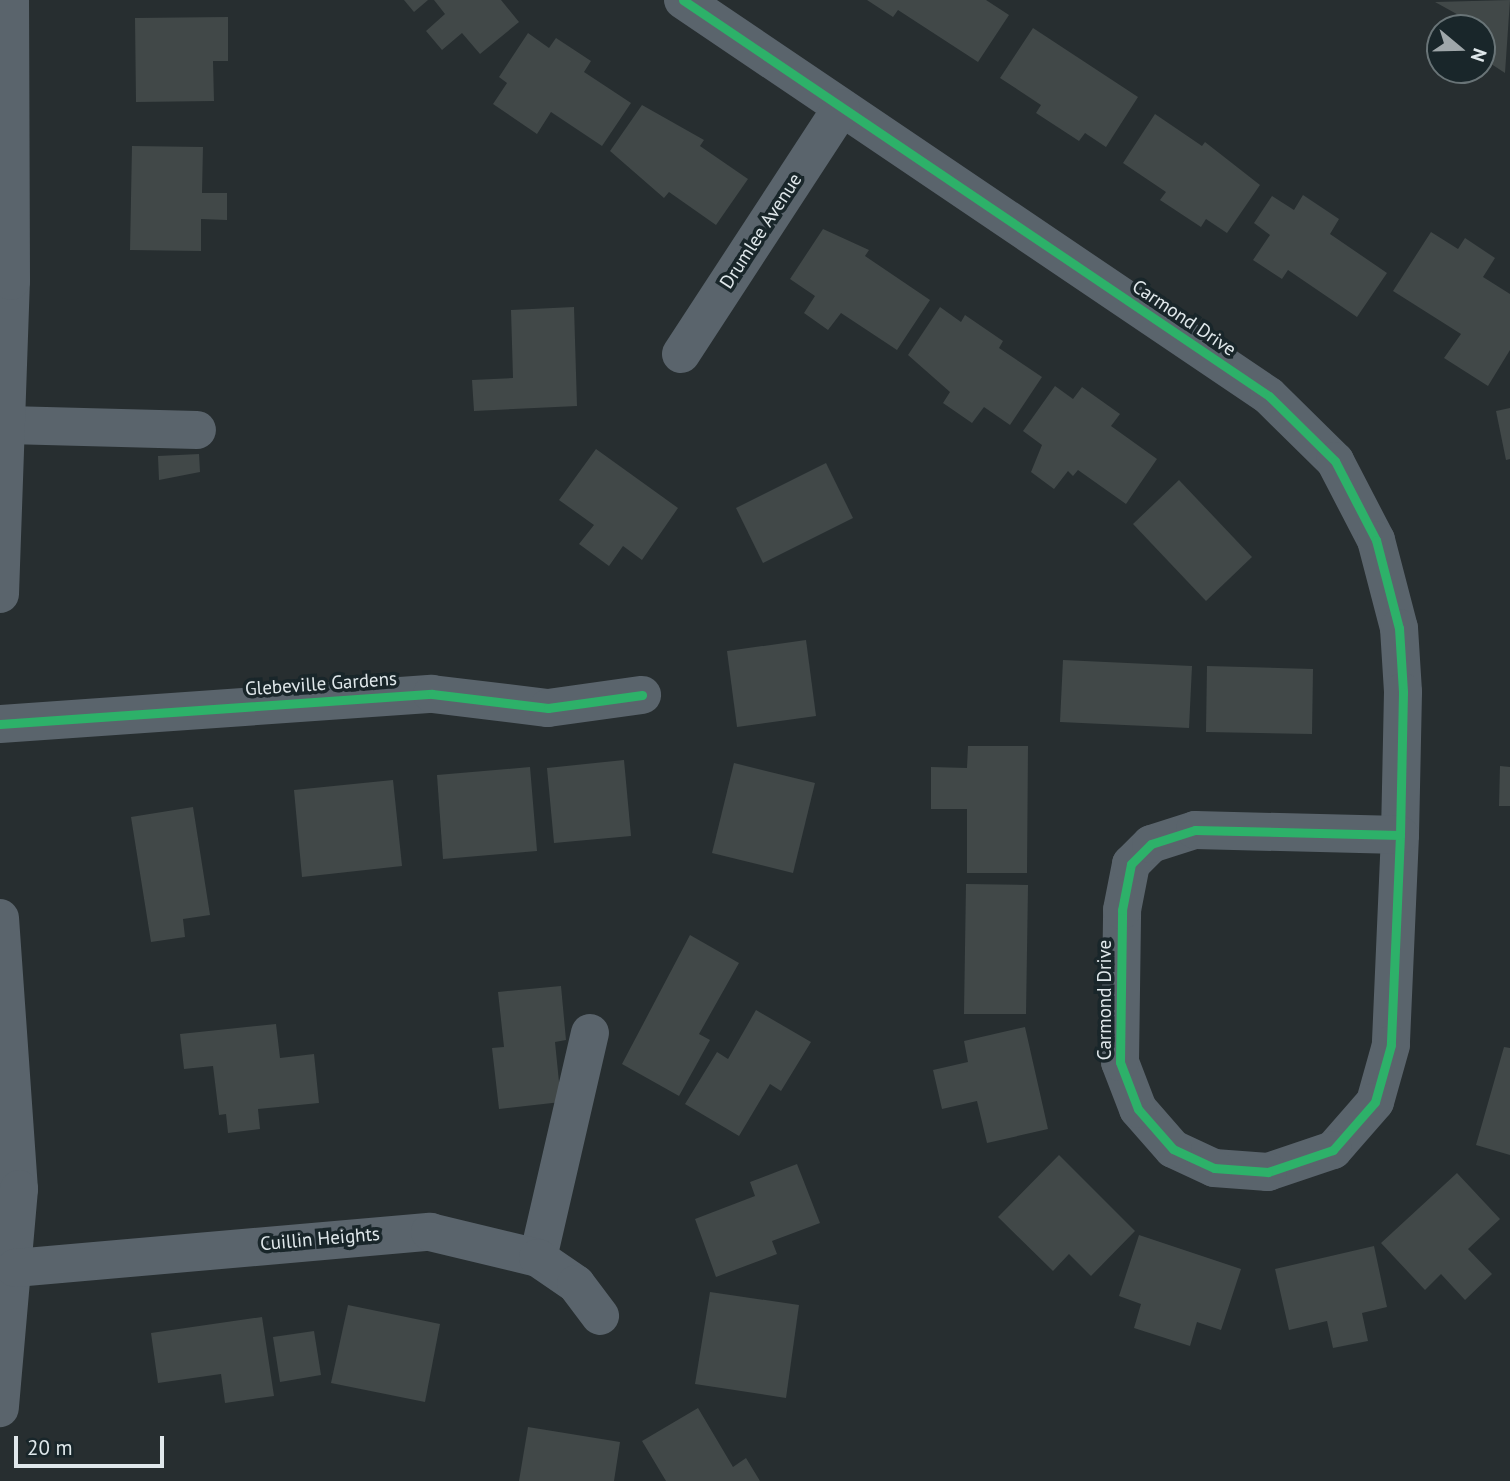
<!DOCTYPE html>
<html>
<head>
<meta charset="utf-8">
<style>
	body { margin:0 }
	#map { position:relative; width:1510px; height:1481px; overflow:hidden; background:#272e30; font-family:"PT Sans",sans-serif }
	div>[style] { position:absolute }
	.building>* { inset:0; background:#414848 }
	.minor>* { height:38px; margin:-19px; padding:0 19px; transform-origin:19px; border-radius:19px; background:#5a646c }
	.cycleway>* { height:9px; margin:-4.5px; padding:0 4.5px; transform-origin:4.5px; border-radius:4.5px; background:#2db169 }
	span { translate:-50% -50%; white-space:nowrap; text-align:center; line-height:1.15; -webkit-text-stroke:7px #19262a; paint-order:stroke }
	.street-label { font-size:19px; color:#e0e8eb }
	.north { position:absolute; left:1426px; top:14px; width:70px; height:70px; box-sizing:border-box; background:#19262a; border:2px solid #697477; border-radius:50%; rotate:109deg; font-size:19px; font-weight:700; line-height:28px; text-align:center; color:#e0e8eb }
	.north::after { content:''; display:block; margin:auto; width:24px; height:32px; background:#9fa7aa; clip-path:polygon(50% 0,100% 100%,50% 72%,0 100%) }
	.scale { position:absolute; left:14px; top:1436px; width:150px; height:32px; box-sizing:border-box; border:4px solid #e0e8eb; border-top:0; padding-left:9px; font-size:21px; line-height:24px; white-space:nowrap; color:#e0e8eb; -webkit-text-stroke:5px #19262a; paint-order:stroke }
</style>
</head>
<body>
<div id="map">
	<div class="building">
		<i style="clip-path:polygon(404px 0,428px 0,414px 12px)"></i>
		<i style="clip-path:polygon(434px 0,501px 0,519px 22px,480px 54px,462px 33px,442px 50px,426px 31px,445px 14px)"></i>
		<i style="clip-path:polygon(867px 0,986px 0,1009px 15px,978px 62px,898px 10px,893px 17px)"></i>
		<i style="clip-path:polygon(1510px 0,1505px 73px,1482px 58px,1490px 38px,1482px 28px,1435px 2px)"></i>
		<i style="clip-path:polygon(228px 17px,228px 61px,213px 61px,214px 101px,136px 102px,135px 18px)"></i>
		<i style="clip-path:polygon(1033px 28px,1138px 97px,1106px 147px,1085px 133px,1079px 141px,1036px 113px,1041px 105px,1000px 78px)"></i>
		<i style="clip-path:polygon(528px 33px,549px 48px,556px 38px,591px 61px,584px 72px,631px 103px,602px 146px,551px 112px,537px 134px,493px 104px,507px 83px,499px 77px)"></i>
		<i style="clip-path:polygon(642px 105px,704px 140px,700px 146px,748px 179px,716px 225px,669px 192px,664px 198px,610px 151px)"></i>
		<i style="clip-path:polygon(1155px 114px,1202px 146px,1205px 142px,1260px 185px,1227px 233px,1206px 219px,1201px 227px,1160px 200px,1166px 192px,1123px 163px)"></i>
		<i style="clip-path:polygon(132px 146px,203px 147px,202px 193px,227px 193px,227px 220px,201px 219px,201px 251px,130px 250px)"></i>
		<i style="clip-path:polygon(1303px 195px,1339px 219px,1330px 234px,1387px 273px,1357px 317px,1288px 270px,1282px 279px,1253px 260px,1270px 235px,1254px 223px,1272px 196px,1294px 210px)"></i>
		<i style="clip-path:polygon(823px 229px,869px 250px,865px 256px,930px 300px,897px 350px,841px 313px,828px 330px,804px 313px,815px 296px,790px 279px)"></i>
		<i style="clip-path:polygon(1431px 232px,1458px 249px,1465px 238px,1495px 258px,1483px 277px,1510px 294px,1510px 350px,1488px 386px,1444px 358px,1461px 334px,1393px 291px)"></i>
		<i style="clip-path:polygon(574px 307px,577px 406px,474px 411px,472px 380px,513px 378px,511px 310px)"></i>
		<i style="clip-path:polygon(940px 307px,961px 322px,965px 315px,1003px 341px,999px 348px,1042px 377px,1010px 425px,984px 407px,972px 423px,943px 403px,950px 392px,908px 355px)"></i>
		<i style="clip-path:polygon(1055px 386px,1073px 399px,1082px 387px,1120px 414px,1111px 426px,1157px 459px,1126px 504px,1078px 470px,1073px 476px,1068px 471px,1054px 489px,1031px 472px,1042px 445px,1023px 431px)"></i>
		<i style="clip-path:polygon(1510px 408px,1510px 459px,1506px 460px,1496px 411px)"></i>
		<i style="clip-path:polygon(596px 449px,678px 508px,642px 560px,623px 546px,609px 566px,579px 544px,594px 525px,559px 500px)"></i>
		<i style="clip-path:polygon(199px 454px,200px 472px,159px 480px,158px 456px)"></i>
		<i style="clip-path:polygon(826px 463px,853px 518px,763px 563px,736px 508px)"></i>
		<i style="clip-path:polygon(1179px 480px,1252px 557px,1206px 601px,1133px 524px)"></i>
		<i style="clip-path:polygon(806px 640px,816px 716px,737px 727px,727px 651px)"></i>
		<i style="clip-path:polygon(1063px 660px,1192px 666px,1189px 728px,1060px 722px)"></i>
		<i style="clip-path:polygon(1207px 666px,1313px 669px,1312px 734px,1206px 732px)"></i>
		<i style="clip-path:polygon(968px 746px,1028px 746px,1027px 873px,967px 873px,967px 809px,931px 809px,931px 767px,967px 768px)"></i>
		<i style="clip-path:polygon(624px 760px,631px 836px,554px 843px,547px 768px)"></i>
		<i style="clip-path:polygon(734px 763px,815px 783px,793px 873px,712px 853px)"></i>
		<i style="clip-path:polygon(1500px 766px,1510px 767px,1510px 806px,1499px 806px)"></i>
		<i style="clip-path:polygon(530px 767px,537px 851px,443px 859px,437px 775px)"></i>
		<i style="clip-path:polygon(393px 780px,402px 866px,302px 877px,294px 790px)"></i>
		<i style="clip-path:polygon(193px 807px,210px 915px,183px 919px,185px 937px,151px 942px,131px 817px)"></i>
		<i style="clip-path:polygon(966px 884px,1028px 885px,1026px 1014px,964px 1014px)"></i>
		<i style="clip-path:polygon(690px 935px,739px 963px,699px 1034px,710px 1040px,679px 1096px,622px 1064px)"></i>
		<i style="clip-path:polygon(561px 986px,566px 1040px,555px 1042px,561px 1102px,499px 1109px,492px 1048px,504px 1047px,498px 992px)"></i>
		<i style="clip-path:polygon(756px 1010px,811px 1042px,781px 1091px,770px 1084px,739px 1136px,685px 1104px,717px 1052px,728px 1059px)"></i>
		<i style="clip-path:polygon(276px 1024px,280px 1058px,314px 1054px,319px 1103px,258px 1109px,260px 1129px,228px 1133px,226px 1114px,219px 1115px,213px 1066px,184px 1069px,180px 1034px)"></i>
		<i style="clip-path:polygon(1025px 1027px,1048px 1129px,987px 1143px,977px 1101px,942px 1109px,933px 1070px,968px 1062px,964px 1041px)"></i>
		<i style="clip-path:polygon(1504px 1047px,1510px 1048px,1510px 1155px,1476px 1145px)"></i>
		<i style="clip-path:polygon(1059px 1155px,1135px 1231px,1091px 1276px,1069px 1254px,1053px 1271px,998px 1217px)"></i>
		<i style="clip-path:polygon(797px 1164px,820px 1223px,772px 1241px,777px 1254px,716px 1277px,695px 1219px,755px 1196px,750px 1182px)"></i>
		<i style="clip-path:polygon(1457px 1173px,1500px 1219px,1468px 1249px,1492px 1274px,1465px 1300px,1441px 1274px,1425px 1290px,1381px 1243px)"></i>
		<i style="clip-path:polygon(1139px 1235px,1241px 1269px,1221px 1330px,1197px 1322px,1190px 1346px,1134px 1328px,1141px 1304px,1119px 1296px)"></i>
		<i style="clip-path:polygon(1374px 1246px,1387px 1307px,1362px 1313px,1368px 1341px,1333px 1348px,1327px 1321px,1289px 1330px,1275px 1269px)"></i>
		<i style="clip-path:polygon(710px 1292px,799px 1305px,786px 1398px,695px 1384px)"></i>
		<i style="clip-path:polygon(348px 1305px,440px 1324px,425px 1402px,331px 1383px)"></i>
		<i style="clip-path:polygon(262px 1317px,274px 1396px,225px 1403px,221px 1374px,158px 1383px,151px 1333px)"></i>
		<i style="clip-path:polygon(314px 1331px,321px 1375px,280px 1382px,273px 1337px)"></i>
		<i style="clip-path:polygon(698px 1408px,733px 1467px,746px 1458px,760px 1481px,666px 1481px,642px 1441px)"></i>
		<i style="clip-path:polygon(528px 1427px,620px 1442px,614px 1481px,519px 1481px)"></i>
	</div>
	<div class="minor">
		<i style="left:683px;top:0;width:707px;rotate:34.05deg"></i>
		<i style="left:1269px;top:396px;width:93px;rotate:44.6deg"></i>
		<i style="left:1335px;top:461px;width:89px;rotate:62.6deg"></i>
		<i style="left:1376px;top:540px;width:91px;rotate:75.4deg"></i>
		<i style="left:1399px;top:628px;width:64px;rotate:86.4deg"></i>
		<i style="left:1403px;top:692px;width:143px;rotate:91.2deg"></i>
		<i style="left:1400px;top:835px;width:210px;rotate:92.5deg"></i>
		<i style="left:1391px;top:1045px;width:59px;rotate:105.7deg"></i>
		<i style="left:1375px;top:1102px;width:64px;rotate:131.2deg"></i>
		<i style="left:1333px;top:1150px;width:69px;rotate:161.3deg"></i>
		<i style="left:1268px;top:1172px;width:54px;rotate:-175.8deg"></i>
		<i style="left:1214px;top:1168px;width:45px;rotate:-155.1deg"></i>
		<i style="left:1173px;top:1149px;width:53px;rotate:-131.2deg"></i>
		<i style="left:1138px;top:1109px;width:50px;rotate:-111deg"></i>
		<i style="left:1120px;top:1062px;width:152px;rotate:-89.2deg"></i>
		<i style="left:1122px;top:910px;width:47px;rotate:-78.9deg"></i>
		<i style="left:1131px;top:864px;width:28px;rotate:-45deg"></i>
		<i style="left:1151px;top:844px;width:46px;rotate:-17.7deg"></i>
		<i style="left:1195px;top:830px;width:205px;rotate:1.4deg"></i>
		<i style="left:681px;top:354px;width:293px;rotate:-56.9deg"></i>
		<i style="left:8px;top:425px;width:189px;rotate:1.5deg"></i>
		<i style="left:0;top:594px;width:313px;rotate:-88deg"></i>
		<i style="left:11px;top:281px;width:281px;rotate:-90.2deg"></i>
		<i style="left:0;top:724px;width:433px;rotate:-4deg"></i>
		<i style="left:432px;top:694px;width:117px;rotate:6.9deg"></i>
		<i style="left:548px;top:708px;width:95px;rotate:-7.9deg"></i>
		<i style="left:0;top:918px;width:272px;rotate:86deg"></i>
		<i style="left:19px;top:1189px;width:220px;rotate:95deg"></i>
		<i style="left:538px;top:1258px;width:231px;rotate:-77deg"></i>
		<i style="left:15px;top:1268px;width:417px;rotate:-5deg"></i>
		<i style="left:430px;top:1232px;width:111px;rotate:13.5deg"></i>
		<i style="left:538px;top:1258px;width:46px;rotate:34.4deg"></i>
		<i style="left:576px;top:1284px;width:40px;rotate:53deg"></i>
	</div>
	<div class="cycleway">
		<i style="left:683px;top:0;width:707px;rotate:34.05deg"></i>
		<i style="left:1269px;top:396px;width:93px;rotate:44.6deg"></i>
		<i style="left:1335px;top:461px;width:89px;rotate:62.6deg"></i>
		<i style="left:1376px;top:540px;width:91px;rotate:75.4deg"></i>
		<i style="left:1399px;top:628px;width:64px;rotate:86.4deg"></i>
		<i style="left:1403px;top:692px;width:143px;rotate:91.2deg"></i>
		<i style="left:1400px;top:835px;width:210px;rotate:92.5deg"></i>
		<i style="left:1391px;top:1045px;width:59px;rotate:105.7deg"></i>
		<i style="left:1375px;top:1102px;width:64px;rotate:131.2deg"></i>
		<i style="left:1333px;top:1150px;width:69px;rotate:161.3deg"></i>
		<i style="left:1268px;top:1172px;width:54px;rotate:-175.8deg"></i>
		<i style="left:1214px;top:1168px;width:45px;rotate:-155.1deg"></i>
		<i style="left:1173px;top:1149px;width:53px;rotate:-131.2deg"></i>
		<i style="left:1138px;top:1109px;width:50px;rotate:-111deg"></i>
		<i style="left:1120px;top:1062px;width:152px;rotate:-89.2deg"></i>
		<i style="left:1122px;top:910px;width:47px;rotate:-78.9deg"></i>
		<i style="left:1131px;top:864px;width:28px;rotate:-45deg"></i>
		<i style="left:1151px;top:844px;width:46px;rotate:-17.7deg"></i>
		<i style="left:1195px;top:830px;width:205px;rotate:1.4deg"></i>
		<i style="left:0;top:724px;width:433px;rotate:-4deg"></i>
		<i style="left:432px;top:694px;width:117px;rotate:6.9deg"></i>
		<i style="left:548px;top:708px;width:95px;rotate:-7.9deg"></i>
	</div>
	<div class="street-label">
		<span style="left:761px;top:231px;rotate:-57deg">Drumlee Avenue</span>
		<span style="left:1184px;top:318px;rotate:34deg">Carmond Drive</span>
		<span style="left:321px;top:684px;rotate:-4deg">Glebeville Gardens</span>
		<span style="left:1105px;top:1000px;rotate:-90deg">Carmond Drive</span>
		<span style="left:320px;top:1239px;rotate:-5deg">Cuillin Heights</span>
	</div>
	<div class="north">N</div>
	<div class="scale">20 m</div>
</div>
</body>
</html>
